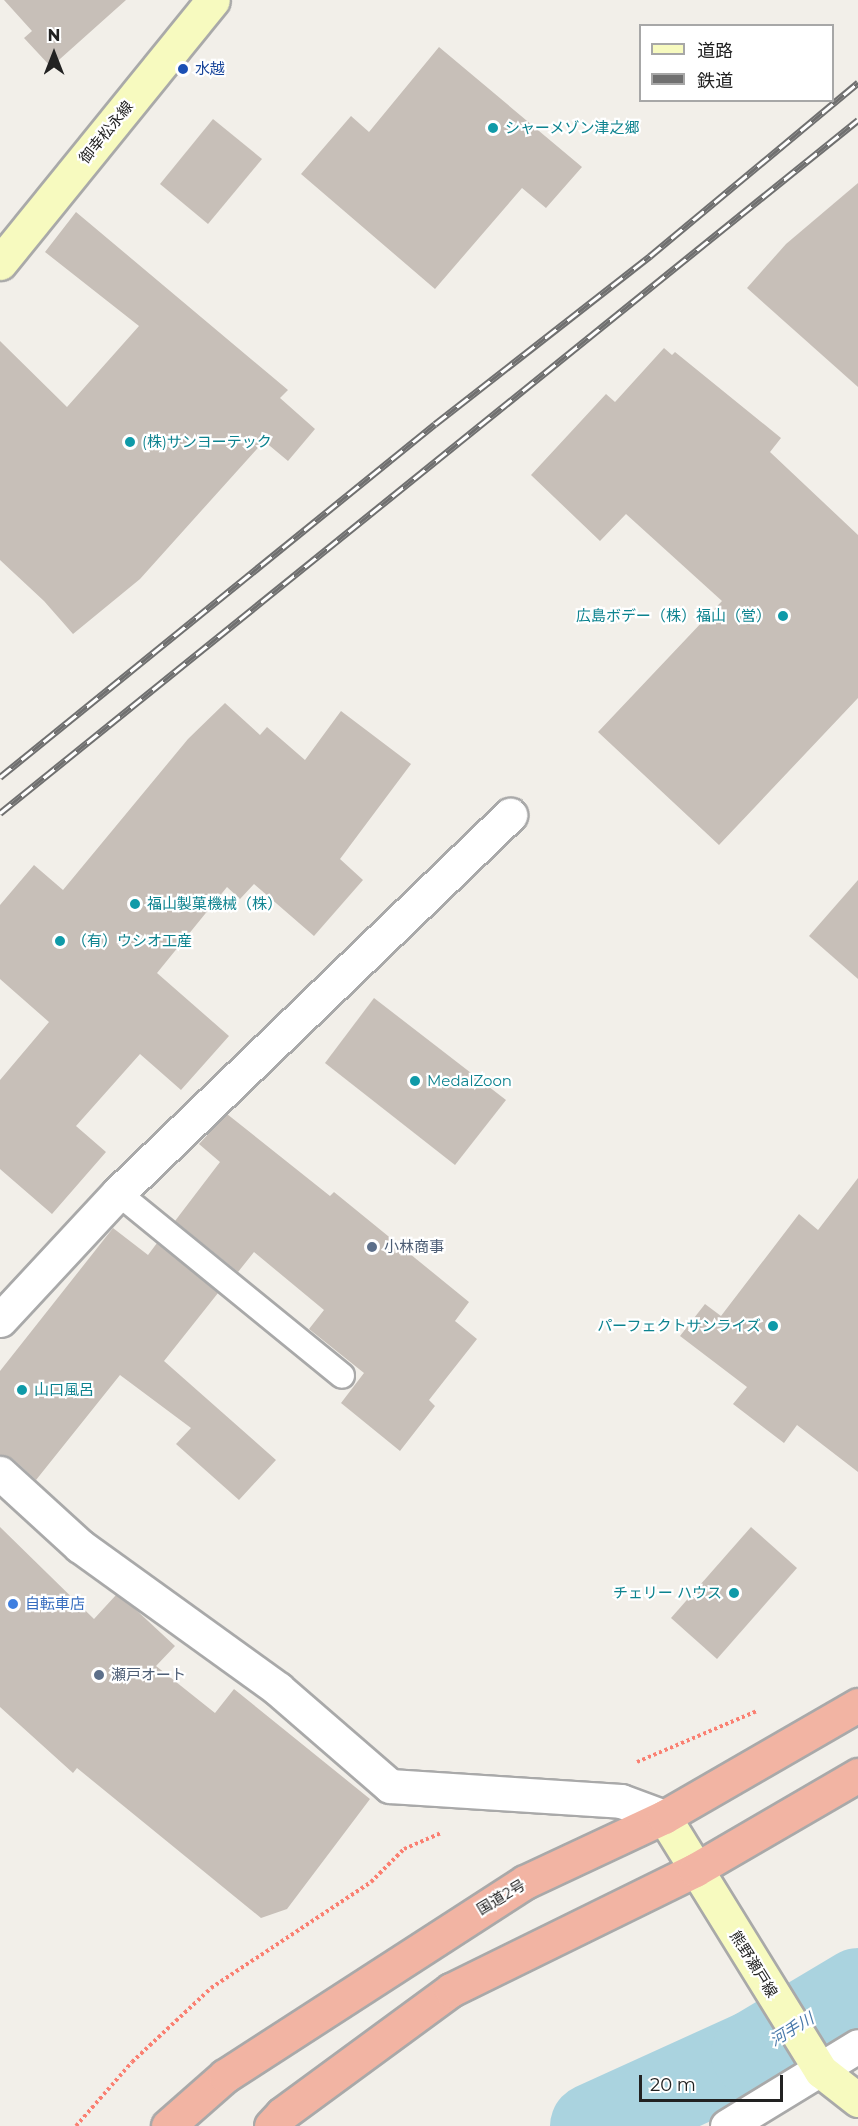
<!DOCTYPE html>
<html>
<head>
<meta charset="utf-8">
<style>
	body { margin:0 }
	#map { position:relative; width:858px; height:2126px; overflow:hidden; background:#f2efe9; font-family:Montserrat,"Noto Sans JP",sans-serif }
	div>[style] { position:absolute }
	.river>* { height:87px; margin:-43.5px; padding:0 43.5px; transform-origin:43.5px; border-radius:43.5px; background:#aad3df }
	.building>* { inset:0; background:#c7bfb8 }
	.path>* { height:4px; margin-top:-2px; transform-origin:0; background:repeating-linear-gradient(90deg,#fa8072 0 3px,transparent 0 6px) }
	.roads { filter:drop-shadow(2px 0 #a9a9a9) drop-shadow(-2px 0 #a9a9a9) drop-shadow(0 2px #a9a9a9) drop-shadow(0 -2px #a9a9a9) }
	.service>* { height:24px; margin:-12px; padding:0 12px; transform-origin:12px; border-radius:12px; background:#fff }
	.minor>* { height:33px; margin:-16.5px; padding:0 16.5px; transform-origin:16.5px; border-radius:16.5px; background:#fff }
	.secondary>* { height:33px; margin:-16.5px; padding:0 16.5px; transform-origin:16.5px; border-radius:16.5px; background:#f7fabf }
	.trunk>* { height:33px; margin:-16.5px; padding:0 16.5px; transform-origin:16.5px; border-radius:16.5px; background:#f2b4a3 }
	.rail>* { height:7px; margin-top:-3.5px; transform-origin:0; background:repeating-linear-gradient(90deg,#fff 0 14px,#707070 0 28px); box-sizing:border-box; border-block:2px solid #707070 }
	.dots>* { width:16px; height:16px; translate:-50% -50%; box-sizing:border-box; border:3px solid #fff; border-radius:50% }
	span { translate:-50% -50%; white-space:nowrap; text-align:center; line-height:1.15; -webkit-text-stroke:4.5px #fff; paint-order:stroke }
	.transit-label { font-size:15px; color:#164399 }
	.left { translate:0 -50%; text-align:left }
	.culture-label { font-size:15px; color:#0d838f }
	.right { translate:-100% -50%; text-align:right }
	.street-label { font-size:15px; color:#222 }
	.service-label { font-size:15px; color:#4e5e75 }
	.shop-label { font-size:15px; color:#366cbe }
	.water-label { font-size:16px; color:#4a7aab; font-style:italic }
	.legend { position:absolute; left:639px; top:24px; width:195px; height:78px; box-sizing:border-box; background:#fff; border:2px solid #a7a7a7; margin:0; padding:8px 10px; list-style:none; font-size:18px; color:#222 }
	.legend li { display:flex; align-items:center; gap:12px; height:30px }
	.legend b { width:30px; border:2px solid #a7a7a7 }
	.north { position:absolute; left:24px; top:24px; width:60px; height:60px; -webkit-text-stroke:4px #fff; paint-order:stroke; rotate:0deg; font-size:16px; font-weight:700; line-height:24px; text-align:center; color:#222 }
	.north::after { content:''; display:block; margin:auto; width:21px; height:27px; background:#222; clip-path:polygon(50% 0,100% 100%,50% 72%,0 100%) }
	.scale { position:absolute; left:639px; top:2075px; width:144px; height:27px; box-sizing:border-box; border:3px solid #222; border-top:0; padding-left:8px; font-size:18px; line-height:21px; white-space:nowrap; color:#222; -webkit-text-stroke:4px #fff; paint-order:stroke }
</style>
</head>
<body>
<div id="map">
	<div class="river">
		<i style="left:593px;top:2126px;width:177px;rotate:-24.4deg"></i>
		<i style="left:754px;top:2053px;width:121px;rotate:-30.8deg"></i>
	</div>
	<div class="building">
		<i style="clip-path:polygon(4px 0,126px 0,51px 67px,24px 38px,32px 31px)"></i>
		<i style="clip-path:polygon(439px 47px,582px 167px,546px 208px,522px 188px,435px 289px,301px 174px,351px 116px,369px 132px)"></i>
		<i style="clip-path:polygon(213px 119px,262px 159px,208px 224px,160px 184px)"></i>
		<i style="clip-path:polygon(858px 183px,858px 387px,747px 288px,786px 244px)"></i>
		<i style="clip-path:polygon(76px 212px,288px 390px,280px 398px,315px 429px,288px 461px,264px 441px,140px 579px,73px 634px,44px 601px,0 560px,0 341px,67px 407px,139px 326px,45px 252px)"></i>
		<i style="clip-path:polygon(664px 348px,672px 355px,675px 352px,781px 438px,770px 452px,858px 535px,858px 698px,719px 845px,598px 732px,722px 601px,626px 514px,600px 541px,531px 475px,606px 394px,615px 402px)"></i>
		<i style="clip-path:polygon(225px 703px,260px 735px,267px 727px,305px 760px,341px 711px,411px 764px,340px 859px,363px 880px,314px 936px,254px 884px,240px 899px,227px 887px,157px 973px,229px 1036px,181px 1090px,140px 1054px,76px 1126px,106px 1152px,52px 1214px,0 1169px,0 1080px,49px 1022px,0 979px,0 905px,34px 865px,63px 890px,188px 739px)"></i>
		<i style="clip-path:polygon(858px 880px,858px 979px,809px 936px)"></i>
		<i style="clip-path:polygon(374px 998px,506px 1100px,455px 1165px,325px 1063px)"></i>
		<i style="clip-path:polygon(227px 1114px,330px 1196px,334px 1192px,469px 1302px,455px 1321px,477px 1339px,429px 1400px,435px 1406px,400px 1451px,341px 1403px,364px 1373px,309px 1329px,324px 1310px,254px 1252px,238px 1272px,175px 1221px,220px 1162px,199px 1144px)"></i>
		<i style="clip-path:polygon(858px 1178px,858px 1472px,797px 1425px,784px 1443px,733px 1404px,747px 1387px,680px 1336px,705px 1304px,721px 1316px,799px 1214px,818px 1230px)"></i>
		<i style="clip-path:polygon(113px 1228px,148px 1255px,157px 1243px,218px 1293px,164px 1361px,276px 1460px,239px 1500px,176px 1444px,191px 1428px,120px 1375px,36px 1480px,13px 1459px,0 1455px,0 1371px)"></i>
		<i style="clip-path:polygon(0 1527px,94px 1619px,116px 1595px,134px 1608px,175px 1646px,156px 1666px,215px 1713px,234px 1689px,370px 1799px,287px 1909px,261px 1918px,77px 1768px,73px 1773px,0 1707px)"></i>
		<i style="clip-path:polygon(751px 1527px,797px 1568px,717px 1659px,671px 1618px)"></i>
	</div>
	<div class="path">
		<i style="left:637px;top:1762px;width:130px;rotate:-23deg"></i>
		<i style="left:76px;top:2126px;width:85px;rotate:-48.8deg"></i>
		<i style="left:132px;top:2062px;width:108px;rotate:-43.1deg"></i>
		<i style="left:211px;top:1988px;width:192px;rotate:-33.5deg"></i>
		<i style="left:371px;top:1882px;width:47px;rotate:-45deg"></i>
		<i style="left:404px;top:1849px;width:40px;rotate:-23.4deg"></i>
	</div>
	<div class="roads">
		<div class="service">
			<i style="left:118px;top:1193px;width:289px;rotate:39.2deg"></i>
		</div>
		<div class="minor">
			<i style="left:0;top:1320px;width:173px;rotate:-47.1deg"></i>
			<i style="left:118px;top:1193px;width:545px;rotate:-43.96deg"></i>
			<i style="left:0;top:1473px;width:108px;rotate:42.4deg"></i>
			<i style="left:80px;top:1546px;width:244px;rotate:35.8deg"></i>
			<i style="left:278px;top:1689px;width:148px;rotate:40.9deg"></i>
			<i style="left:390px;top:1786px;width:231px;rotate:3.7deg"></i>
			<i style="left:621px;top:1801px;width:46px;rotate:20.4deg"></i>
			<i style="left:727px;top:2126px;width:153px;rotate:-31.4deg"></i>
		</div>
		<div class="secondary">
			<i style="left:0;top:263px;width:338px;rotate:-51deg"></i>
			<i style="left:664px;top:1817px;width:299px;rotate:58.3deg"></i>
			<i style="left:821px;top:2071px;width:47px;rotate:38.1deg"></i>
		</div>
		<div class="trunk">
			<i style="left:168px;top:2126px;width:76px;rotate:-41.3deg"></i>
			<i style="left:225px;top:2076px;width:357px;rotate:-32.9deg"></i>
			<i style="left:525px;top:1882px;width:153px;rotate:-25.1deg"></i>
			<i style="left:664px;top:1817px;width:224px;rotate:-30deg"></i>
			<i style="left:271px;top:2126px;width:16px;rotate:-47deg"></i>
			<i style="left:282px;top:2114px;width:210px;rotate:-36.3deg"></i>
			<i style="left:451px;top:1990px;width:272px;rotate:-26.2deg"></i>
			<i style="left:695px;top:1870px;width:189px;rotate:-30.2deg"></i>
		</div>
	</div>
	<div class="rail">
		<i style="left:0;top:777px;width:560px;rotate:-39.06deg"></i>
		<i style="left:435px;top:424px;width:273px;rotate:-38deg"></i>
		<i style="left:650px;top:256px;width:271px;rotate:-39.8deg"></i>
		<i style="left:0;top:813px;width:1103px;rotate:-38.93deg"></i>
	</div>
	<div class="dots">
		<i style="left:183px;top:69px;background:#1a4fb4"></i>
		<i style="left:493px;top:128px;background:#0f9aa8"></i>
		<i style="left:130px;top:442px;background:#0f9aa8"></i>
		<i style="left:783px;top:616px;background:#0f9aa8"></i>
		<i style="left:135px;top:904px;background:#0f9aa8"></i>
		<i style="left:60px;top:941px;background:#0f9aa8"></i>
		<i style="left:415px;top:1081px;background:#0f9aa8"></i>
		<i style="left:372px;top:1247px;background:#5c6f8a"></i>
		<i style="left:773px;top:1326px;background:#0f9aa8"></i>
		<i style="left:22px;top:1390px;background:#0f9aa8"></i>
		<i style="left:734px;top:1593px;background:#0f9aa8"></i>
		<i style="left:13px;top:1604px;background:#3f7fe0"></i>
		<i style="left:99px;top:1675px;background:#5c6f8a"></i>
	</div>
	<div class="transit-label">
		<span class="left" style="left:195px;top:69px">水越</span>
	</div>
	<div class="culture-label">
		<span class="left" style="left:505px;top:128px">シャーメゾン津之郷</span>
		<span class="left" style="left:142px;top:442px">(株)サンヨーテック</span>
		<span class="right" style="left:771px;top:616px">広島ボデー（株）福山（営）</span>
		<span class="left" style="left:147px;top:904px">福山製菓機械（株）</span>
		<span class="left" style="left:72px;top:941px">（有）ウシオ工産</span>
		<span class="left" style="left:427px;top:1081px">MedalZoon</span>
		<span class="right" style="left:761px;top:1326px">パーフェクトサンライズ</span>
		<span class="left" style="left:34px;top:1390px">山口風呂</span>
		<span class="right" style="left:722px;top:1593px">チェリー ハウス</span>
	</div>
	<div class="street-label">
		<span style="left:106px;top:132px;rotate:-51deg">御幸松永線</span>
		<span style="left:501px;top:1897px;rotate:-31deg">国道2号</span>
		<span style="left:754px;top:1964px;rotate:58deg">熊野瀬戸線</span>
	</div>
	<div class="service-label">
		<span class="left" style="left:384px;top:1247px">小林商事</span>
		<span class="left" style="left:111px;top:1675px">瀬戸オート</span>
	</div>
	<div class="shop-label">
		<span class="left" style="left:25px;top:1604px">自転車店</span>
	</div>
	<div class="water-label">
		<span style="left:792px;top:2030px;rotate:-31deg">河手川</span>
	</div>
	<ul class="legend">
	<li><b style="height:8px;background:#f7fabf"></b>道路</li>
	<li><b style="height:8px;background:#707070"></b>鉄道</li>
	</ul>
	<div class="north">N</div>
	<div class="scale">20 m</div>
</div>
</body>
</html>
